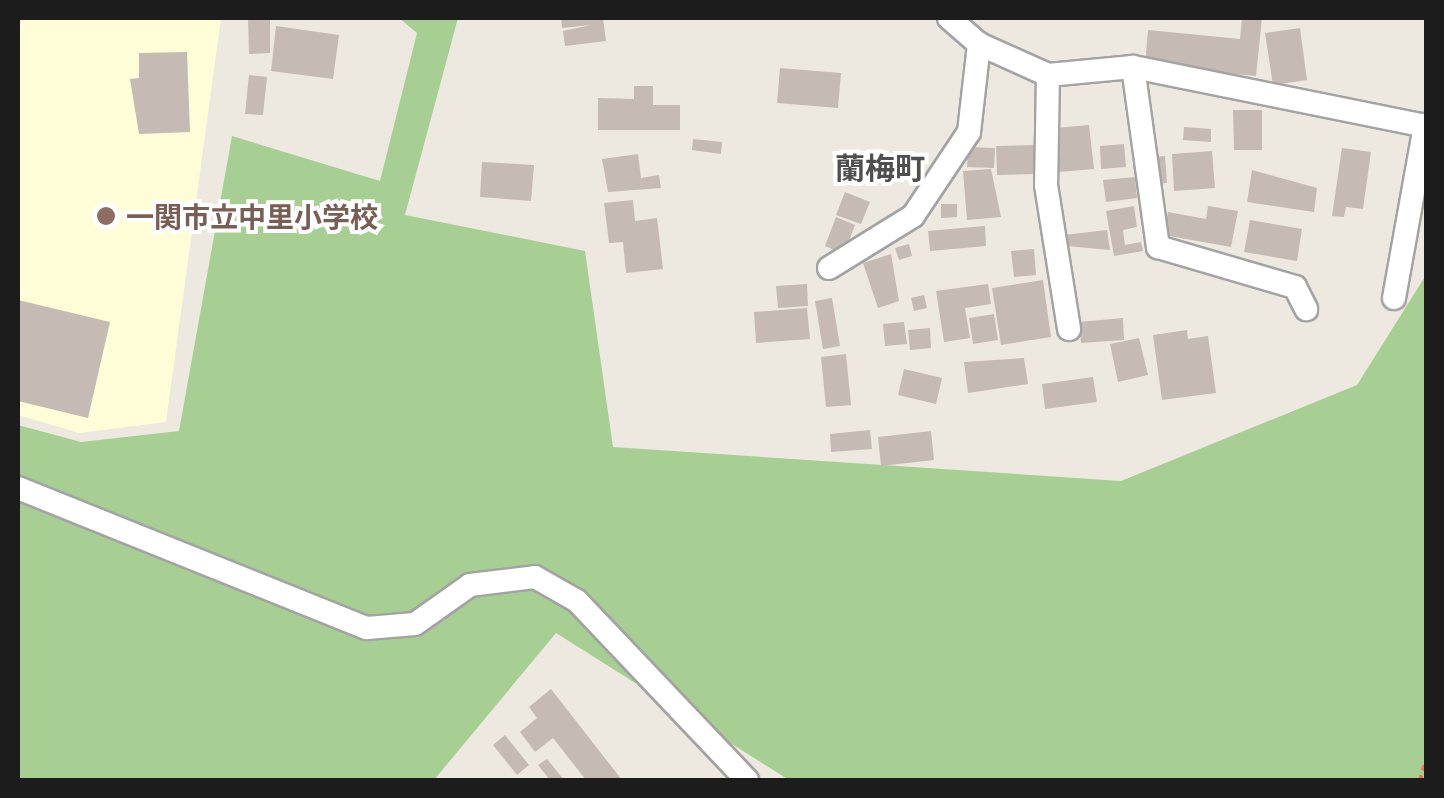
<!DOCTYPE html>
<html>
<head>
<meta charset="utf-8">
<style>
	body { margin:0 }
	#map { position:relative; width:1444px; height:798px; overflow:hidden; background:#eee9e0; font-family:"Open Sans","Noto Sans JP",sans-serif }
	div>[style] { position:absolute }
	.education>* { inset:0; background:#fffdd8 }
	.forest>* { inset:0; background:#a8cf93 }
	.building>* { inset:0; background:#c5bab4 }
	.path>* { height:4px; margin-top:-2px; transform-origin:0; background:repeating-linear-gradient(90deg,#ff6860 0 5px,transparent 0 10px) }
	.roads { filter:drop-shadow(2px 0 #a3a3a3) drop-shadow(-2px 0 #a3a3a3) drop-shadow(0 2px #a3a3a3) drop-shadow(0 -2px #a3a3a3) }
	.minor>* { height:22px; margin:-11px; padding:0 11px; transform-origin:11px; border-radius:11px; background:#fff }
	.dots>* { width:28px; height:28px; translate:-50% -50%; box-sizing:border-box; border:5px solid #fff; border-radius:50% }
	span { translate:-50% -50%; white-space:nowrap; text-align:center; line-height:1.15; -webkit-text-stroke:8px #fff; paint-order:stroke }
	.education-label { font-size:28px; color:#785e54; font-weight:700 }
	.left { translate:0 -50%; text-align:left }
	.neighbourhood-label { font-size:30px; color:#4f4f4f; font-weight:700 }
	.frame { position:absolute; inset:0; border:20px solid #1c1c1c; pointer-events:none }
</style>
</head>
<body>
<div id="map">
	<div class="education">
		<i style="clip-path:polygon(18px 18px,221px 18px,166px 422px,79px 433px,18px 415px)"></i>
	</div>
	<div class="forest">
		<i style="clip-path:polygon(399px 18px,458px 18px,405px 215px,585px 251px,613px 447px,1121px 481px,1357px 385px,1426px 275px,1426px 780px,789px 780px,556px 633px,434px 780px,18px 780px,18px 425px,81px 442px,179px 431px,232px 136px,380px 181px,417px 33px)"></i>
	</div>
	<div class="building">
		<i style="clip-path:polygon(561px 18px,603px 18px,606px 41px,565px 46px,563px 31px,591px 25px,562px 28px)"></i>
		<i style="clip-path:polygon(1242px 18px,1262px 18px,1256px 76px,1145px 66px,1148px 30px,1240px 39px)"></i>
		<i style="clip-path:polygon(248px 19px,270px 19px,270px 53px,249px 54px)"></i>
		<i style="clip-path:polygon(276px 26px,339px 35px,333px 79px,271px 71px)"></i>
		<i style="clip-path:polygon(1300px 28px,1307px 80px,1273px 85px,1265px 33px)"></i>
		<i style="clip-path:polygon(187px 52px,190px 132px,139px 134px,130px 79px,139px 78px,139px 53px)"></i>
		<i style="clip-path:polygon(780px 68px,841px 73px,838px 108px,777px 103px)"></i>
		<i style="clip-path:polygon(249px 75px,267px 77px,263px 115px,245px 114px)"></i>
		<i style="clip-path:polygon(634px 86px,653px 86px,653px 105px,680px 105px,680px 130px,598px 130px,598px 98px,634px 99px)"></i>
		<i style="clip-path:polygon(1233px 110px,1262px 110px,1262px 150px,1234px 150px)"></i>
		<i style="clip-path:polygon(1089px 125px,1094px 169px,1048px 173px,1044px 129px)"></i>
		<i style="clip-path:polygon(1184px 127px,1211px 129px,1211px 142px,1183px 140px)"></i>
		<i style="clip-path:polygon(693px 139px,722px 142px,721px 154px,692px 150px)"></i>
		<i style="clip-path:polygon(1124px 144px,1126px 167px,1101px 169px,1100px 146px)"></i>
		<i style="clip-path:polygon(1036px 145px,1037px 174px,997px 175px,996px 146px)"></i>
		<i style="clip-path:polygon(968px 147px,995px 148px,994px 168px,967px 167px)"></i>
		<i style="clip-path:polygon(1342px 148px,1371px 152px,1363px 209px,1346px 207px,1344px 217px,1332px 216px)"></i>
		<i style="clip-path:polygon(1212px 151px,1215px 188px,1174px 191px,1172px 154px)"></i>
		<i style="clip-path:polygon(638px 154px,641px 178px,659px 175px,661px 188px,608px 192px,602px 159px)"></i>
		<i style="clip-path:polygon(1165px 156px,1167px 183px,1152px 184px,1150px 157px)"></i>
		<i style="clip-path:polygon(482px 162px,534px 165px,531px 201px,480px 197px)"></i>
		<i style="clip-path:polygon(991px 169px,1001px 217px,967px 220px,963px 171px)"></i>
		<i style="clip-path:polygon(1252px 170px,1317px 188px,1314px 212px,1247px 202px)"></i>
		<i style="clip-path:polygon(1135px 177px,1137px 198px,1106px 202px,1103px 180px)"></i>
		<i style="clip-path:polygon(845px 192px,870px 202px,861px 224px,836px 215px)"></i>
		<i style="clip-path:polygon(633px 200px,635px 221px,657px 218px,663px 269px,626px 273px,623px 242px,609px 243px,604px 203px)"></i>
		<i style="clip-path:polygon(941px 204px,957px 204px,957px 217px,941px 218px)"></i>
		<i style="clip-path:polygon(1134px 206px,1137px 227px,1123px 230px,1125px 245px,1141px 242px,1143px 251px,1114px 256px,1106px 211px)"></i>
		<i style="clip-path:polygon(1208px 206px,1238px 211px,1231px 247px,1164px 235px,1168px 212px,1206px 219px)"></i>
		<i style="clip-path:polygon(836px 217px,855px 225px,844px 254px,825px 246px)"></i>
		<i style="clip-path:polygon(1250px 220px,1302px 229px,1297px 261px,1244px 252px)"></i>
		<i style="clip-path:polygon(985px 226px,986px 246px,930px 251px,928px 231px)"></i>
		<i style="clip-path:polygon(1107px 230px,1110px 250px,1056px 245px,1055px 236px)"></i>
		<i style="clip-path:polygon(909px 244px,912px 256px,899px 260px,895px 248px)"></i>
		<i style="clip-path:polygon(1034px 249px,1036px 275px,1014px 277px,1011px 251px)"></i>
		<i style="clip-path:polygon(891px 254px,899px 301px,878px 308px,863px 263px)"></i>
		<i style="clip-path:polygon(1043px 280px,1051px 337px,1001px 345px,992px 288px)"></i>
		<i style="clip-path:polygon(807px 284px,808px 306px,778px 308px,776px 286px)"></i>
		<i style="clip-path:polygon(988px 284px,991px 304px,965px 308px,970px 338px,944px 342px,936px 291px)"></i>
		<i style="clip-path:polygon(924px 295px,927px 308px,914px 311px,911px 298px)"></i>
		<i style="clip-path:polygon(832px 298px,840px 346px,823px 349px,815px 301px)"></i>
		<i style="clip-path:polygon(18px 300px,110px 322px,88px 418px,18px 401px)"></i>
		<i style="clip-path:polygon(807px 308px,810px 339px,756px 343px,754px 312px)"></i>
		<i style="clip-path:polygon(994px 314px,998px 340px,973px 344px,969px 318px)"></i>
		<i style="clip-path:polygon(1123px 318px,1124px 340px,1081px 343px,1079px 322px)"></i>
		<i style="clip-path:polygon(904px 322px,907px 344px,885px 346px,883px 324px)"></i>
		<i style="clip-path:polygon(930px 328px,931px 348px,910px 350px,908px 330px)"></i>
		<i style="clip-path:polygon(1187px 330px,1188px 339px,1208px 336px,1216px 393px,1162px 400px,1153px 335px)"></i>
		<i style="clip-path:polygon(1139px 338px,1148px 375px,1118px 382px,1110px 344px)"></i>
		<i style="clip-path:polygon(846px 354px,851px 405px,826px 407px,821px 357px)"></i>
		<i style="clip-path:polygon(1024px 358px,1028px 384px,968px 393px,964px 362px)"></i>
		<i style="clip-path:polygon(904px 369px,942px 378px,936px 404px,898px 395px)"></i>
		<i style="clip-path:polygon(1093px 377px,1097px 402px,1045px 409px,1042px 384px)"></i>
		<i style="clip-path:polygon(870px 430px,872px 449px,831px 452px,830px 434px)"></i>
		<i style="clip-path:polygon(931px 431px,934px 460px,881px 466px,878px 437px)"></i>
		<i style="clip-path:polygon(551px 689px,622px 780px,586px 780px,553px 738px,535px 752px,520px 732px,537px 718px,529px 707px)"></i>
		<i style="clip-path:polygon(505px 735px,529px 765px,517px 775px,493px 745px)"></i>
		<i style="clip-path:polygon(547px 759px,564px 780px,550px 780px,538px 765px)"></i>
	</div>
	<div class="path">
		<i style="left:1420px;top:780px;width:21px;rotate:-73deg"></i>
	</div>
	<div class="roads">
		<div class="minor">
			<i style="left:949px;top:18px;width:40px;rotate:41deg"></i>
			<i style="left:979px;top:44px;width:76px;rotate:24.2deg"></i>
			<i style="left:1048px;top:75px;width:85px;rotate:-5.4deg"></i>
			<i style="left:1133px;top:67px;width:299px;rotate:11.4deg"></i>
			<i style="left:1133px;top:67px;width:182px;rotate:82.1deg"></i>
			<i style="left:1158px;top:247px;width:143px;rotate:16.3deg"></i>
			<i style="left:1295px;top:287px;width:25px;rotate:63deg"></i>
			<i style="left:1048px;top:75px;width:110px;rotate:91deg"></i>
			<i style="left:1046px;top:185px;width:146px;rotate:80.9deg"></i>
			<i style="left:829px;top:268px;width:99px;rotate:-31.8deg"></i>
			<i style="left:913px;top:216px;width:101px;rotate:-56.3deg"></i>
			<i style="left:969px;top:132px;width:89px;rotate:-83.5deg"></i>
			<i style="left:1394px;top:298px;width:176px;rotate:-79.8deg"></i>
			<i style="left:18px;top:488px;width:376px;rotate:21.9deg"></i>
			<i style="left:367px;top:628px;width:48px;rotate:-4.8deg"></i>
			<i style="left:415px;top:624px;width:67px;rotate:-35.3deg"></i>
			<i style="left:470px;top:585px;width:65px;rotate:-7deg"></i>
			<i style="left:535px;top:577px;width:48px;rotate:29.7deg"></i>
			<i style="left:577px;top:601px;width:247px;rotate:46.5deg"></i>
		</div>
	</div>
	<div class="dots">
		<i style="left:106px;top:216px;background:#8d6e63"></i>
	</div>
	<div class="education-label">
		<span class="left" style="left:126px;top:216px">一関市立中里小学校</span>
	</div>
	<div class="neighbourhood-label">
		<span style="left:880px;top:168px">蘭梅町</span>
	</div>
	<div class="frame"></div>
</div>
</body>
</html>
